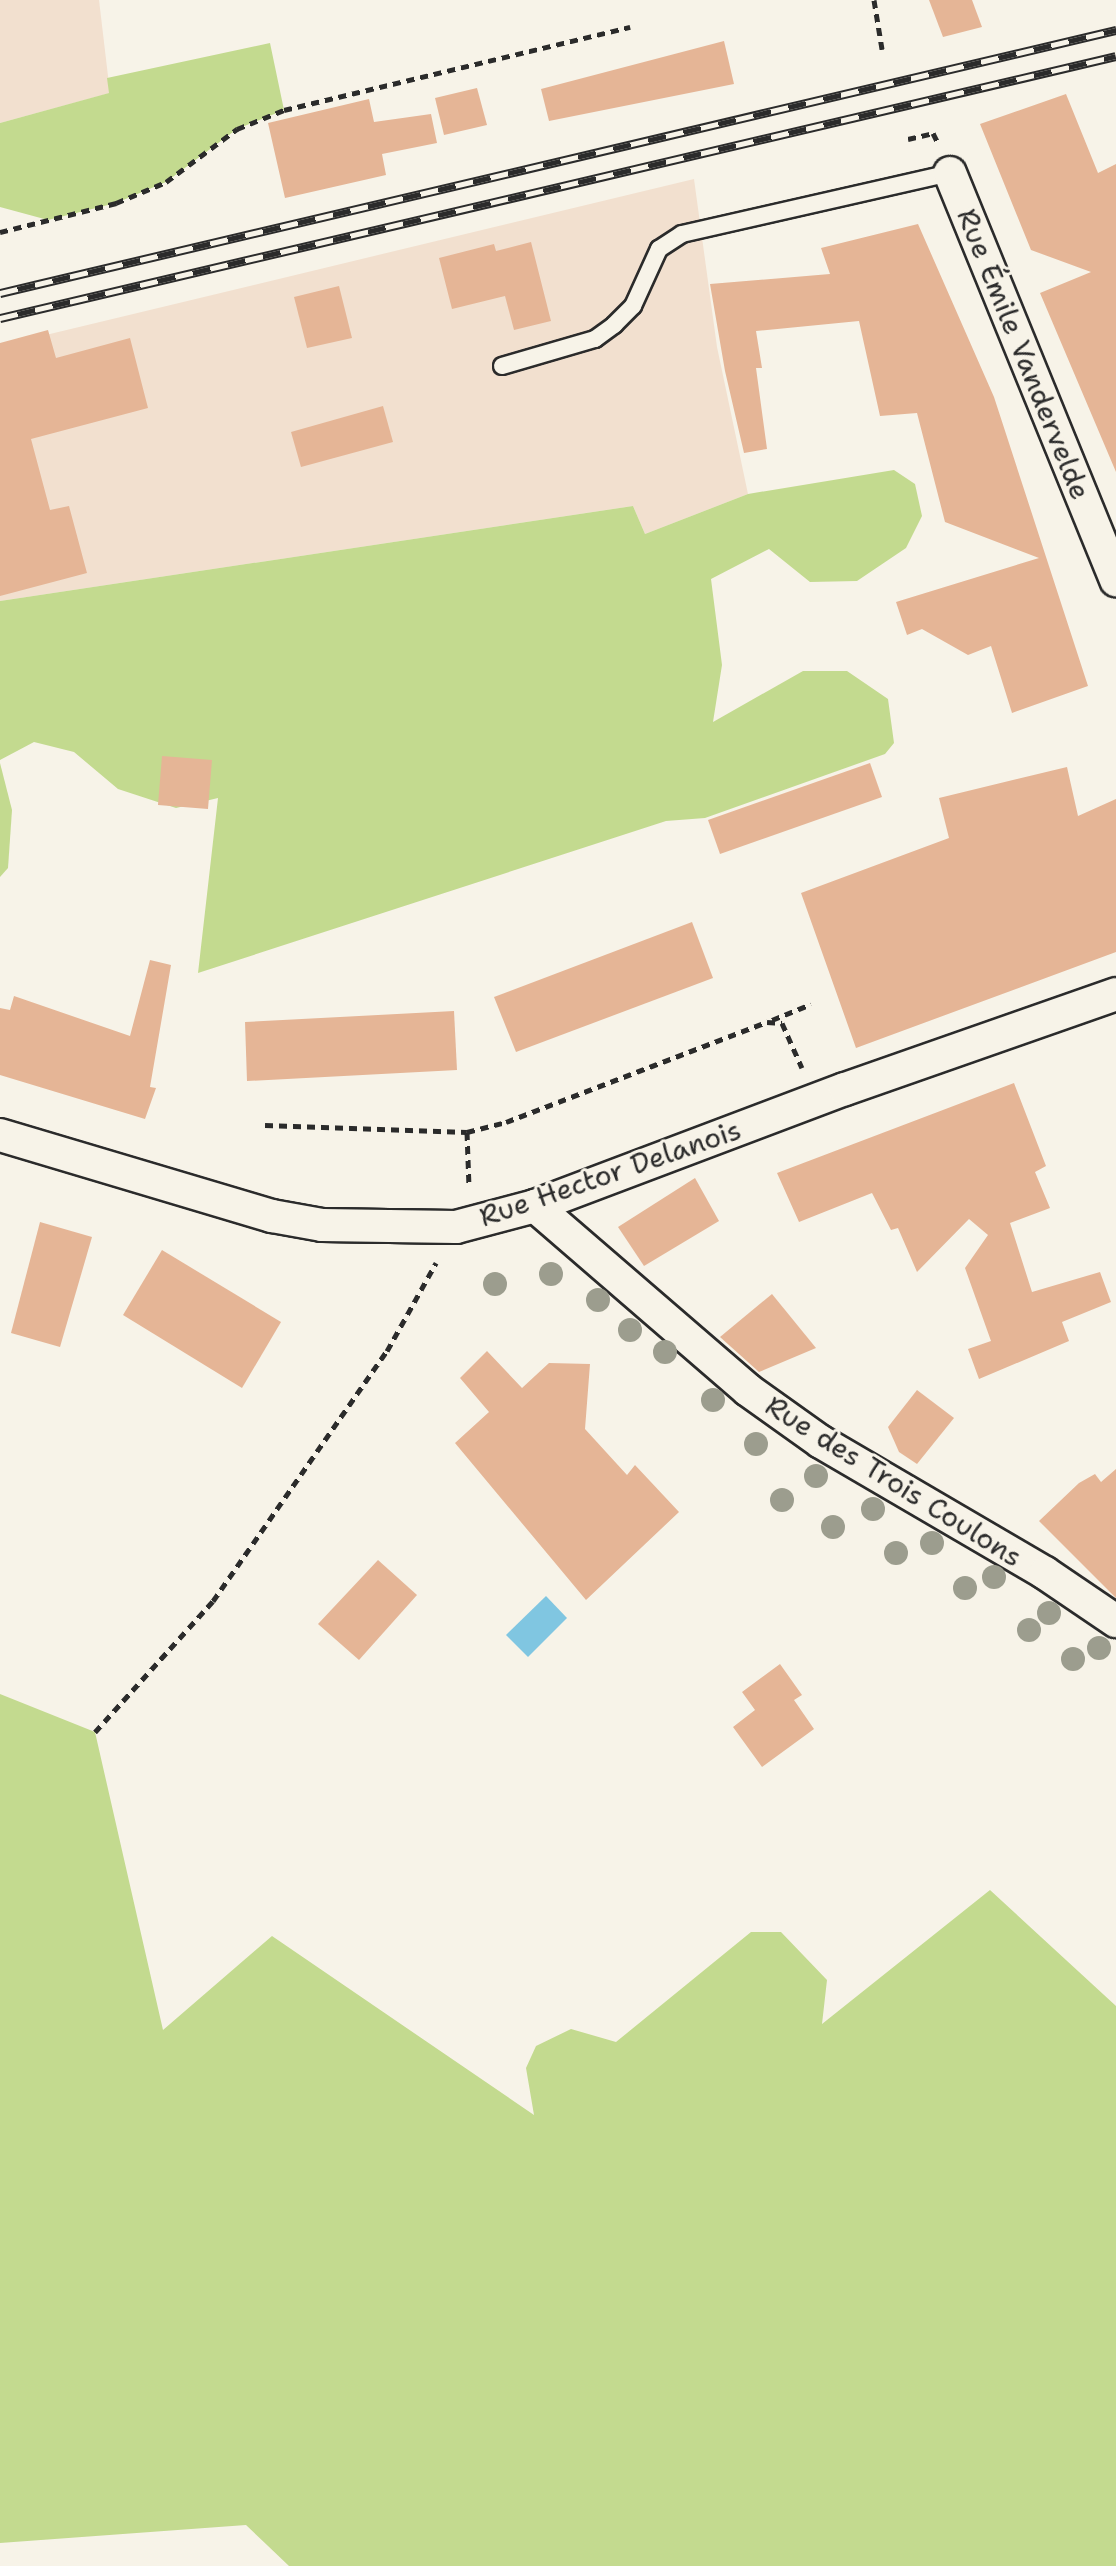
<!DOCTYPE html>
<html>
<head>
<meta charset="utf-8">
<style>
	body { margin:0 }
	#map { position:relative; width:1116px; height:2566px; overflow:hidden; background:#f7f3e8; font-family:"Shantell Sans",sans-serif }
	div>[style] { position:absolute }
	.built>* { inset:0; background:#f2e0cf }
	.green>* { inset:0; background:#c3da8f }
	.water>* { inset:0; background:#80c6e1 }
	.building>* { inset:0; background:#e5b596 }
	.path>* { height:5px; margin-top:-2.5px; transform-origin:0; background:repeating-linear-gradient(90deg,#2b2b2b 0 8px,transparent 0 14px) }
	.roads { filter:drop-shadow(2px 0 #2b2b2b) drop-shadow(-2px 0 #2b2b2b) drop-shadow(0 2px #2b2b2b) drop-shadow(0 -2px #2b2b2b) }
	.lane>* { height:16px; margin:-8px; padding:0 8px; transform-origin:8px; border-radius:8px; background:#f7f3e8 }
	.street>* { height:32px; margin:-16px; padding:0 16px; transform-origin:16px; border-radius:16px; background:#f7f3e8 }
	.rail>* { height:9px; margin-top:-4.5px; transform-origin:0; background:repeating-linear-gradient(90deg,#f7f3e8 0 18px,#2b2b2b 0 36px); box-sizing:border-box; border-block:2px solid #2b2b2b }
	.trees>* { width:24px; height:24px; margin:-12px; border-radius:50%; background:#9c9d8e }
	span { translate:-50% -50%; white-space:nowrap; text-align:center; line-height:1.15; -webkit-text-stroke:6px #f7f3e8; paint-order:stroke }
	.street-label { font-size:28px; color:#2b2b2b }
</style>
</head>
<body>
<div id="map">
	<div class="built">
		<i style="clip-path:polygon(0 0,99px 0,110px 93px,0 123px)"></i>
		<i style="clip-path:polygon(694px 179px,717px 347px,748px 494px,645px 534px,633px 506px,0 601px,0 346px)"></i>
	</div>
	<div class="green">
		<i style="clip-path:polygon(270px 43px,284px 110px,237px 129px,166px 182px,116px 203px,48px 220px,0 207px,0 123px,109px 93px,107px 78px)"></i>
		<i style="clip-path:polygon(894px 470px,915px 484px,922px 516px,906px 548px,857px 581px,810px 582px,769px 549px,711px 579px,722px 665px,713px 722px,803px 671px,847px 671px,888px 699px,894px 743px,885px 754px,705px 818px,666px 821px,198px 973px,218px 798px,176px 808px,118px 789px,74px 752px,34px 742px,0 760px,0 601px,633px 506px,645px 534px,748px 494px)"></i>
		<i style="clip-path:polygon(0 763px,12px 810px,8px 868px,0 877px)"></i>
		<i style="clip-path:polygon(0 1694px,95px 1732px,163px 2030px,272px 1936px,534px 2115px,526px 2068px,536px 2046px,571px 2029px,616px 2042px,751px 1932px,781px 1932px,827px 1980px,822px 2024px,990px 1890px,1116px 2006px,1116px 2566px,289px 2566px,246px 2525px,0 2543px)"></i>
	</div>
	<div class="water">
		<i style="clip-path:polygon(546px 1596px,567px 1618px,528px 1657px,506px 1635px)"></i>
	</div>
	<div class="building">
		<i style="clip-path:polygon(929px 0,972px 0,982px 27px,943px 37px)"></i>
		<i style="clip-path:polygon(724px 41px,734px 84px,549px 121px,541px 89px)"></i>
		<i style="clip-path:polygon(477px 88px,487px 125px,444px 135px,435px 98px)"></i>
		<i style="clip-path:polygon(1066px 94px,1098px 173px,1116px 164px,1116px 472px,1040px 293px,1091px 272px,1031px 250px,980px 124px)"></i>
		<i style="clip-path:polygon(369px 99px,374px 122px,431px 114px,437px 143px,382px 154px,386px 175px,285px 198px,268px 123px)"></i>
		<i style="clip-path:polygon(918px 224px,994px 397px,1088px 686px,1012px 713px,991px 646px,968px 655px,922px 629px,907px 635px,896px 602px,1039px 558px,945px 522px,917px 413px,880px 416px,859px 321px,756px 331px,762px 368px,756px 368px,767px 449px,744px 453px,725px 371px,710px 284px,830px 274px,821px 248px)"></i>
		<i style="clip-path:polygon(531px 242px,551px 321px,514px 330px,505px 296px,452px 309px,439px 258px,494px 244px,496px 251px)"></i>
		<i style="clip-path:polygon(339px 286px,352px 338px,307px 348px,294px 297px)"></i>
		<i style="clip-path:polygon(48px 330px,56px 358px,130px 338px,148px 408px,31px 439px,50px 510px,69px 506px,87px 573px,0 596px,0 343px)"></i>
		<i style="clip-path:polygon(383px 406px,393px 442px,301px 467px,291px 432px)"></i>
		<i style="clip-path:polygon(162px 756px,212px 760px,208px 809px,158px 805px)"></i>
		<i style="clip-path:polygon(870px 763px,882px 797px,720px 854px,708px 820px)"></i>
		<i style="clip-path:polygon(1067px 767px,1078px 816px,1116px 799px,1116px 952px,856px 1048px,801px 893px,949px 838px,939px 798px)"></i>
		<i style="clip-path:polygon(692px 922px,713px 978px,516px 1052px,494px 997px)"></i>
		<i style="clip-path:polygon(150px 960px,171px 965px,150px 1087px,156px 1088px,145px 1119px,0 1075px,0 1008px,10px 1010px,14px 996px,130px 1036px)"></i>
		<i style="clip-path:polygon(454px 1011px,457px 1070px,247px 1081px,245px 1022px)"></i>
		<i style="clip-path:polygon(1014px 1083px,1046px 1166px,1035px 1172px,1050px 1208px,1010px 1223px,1032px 1292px,1100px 1272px,1111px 1302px,1062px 1322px,1069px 1341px,979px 1379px,968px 1349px,991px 1341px,965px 1268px,988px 1235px,969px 1219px,917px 1272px,898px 1228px,891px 1230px,872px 1193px,799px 1222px,777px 1173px)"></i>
		<i style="clip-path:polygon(695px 1178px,719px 1221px,644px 1266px,618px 1227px)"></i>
		<i style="clip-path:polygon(40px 1222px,92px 1237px,60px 1347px,11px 1333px)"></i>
		<i style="clip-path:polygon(162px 1250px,281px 1322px,242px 1388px,123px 1315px)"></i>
		<i style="clip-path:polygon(772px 1294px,816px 1348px,759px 1372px,720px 1337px)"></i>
		<i style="clip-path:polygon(487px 1351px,522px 1388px,549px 1363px,590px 1364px,585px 1429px,627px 1475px,635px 1465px,679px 1512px,586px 1600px,455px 1443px,489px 1412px,460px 1378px)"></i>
		<i style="clip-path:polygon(917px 1390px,954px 1418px,917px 1464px,899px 1452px,888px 1427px)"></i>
		<i style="clip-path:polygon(1116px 1469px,1116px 1598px,1039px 1521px,1079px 1483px,1095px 1474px,1101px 1482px)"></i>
		<i style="clip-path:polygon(378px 1560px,417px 1595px,359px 1660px,318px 1624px)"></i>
		<i style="clip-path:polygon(780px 1664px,802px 1695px,794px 1700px,814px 1729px,762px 1767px,733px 1727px,755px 1710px,742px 1692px)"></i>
	</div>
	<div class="path">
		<i style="left:874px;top:0;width:50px;rotate:80.7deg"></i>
		<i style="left:908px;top:139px;width:26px;rotate:-13deg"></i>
		<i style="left:933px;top:133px;width:9px;rotate:63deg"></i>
		<i style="left:0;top:232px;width:120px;rotate:-14deg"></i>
		<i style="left:116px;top:203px;width:54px;rotate:-22.8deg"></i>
		<i style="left:166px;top:182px;width:89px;rotate:-36.7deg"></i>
		<i style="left:237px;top:129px;width:51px;rotate:-22deg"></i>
		<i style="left:284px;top:110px;width:356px;rotate:-13.5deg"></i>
		<i style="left:772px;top:1020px;width:42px;rotate:-22.3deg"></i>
		<i style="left:265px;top:1125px;width:202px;rotate:2deg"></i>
		<i style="left:467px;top:1132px;width:40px;rotate:-14.4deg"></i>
		<i style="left:506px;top:1122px;width:280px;rotate:-21deg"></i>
		<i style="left:767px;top:1022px;width:15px;rotate:4deg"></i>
		<i style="left:782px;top:1023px;width:49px;rotate:66deg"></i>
		<i style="left:467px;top:1132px;width:54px;rotate:87.9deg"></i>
		<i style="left:95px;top:1732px;width:176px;rotate:-48deg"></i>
		<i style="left:213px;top:1601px;width:305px;rotate:-55.2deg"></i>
		<i style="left:387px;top:1351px;width:101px;rotate:-60.9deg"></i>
	</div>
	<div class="roads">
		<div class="lane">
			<i style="left:502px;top:366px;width:97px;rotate:-16.2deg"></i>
			<i style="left:595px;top:339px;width:24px;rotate:-36deg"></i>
			<i style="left:614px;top:325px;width:27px;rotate:-45deg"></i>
			<i style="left:633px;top:306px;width:63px;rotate:-65.5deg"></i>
			<i style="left:659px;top:249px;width:27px;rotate:-33deg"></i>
			<i style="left:682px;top:234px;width:275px;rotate:-12.8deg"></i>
		</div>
		<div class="street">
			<i style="left:950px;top:173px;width:440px;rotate:67.8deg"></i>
			<i style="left:0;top:1135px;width:284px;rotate:16.6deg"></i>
			<i style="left:272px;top:1216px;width:51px;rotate:10.2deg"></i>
			<i style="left:322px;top:1225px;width:134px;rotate:0.9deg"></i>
			<i style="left:456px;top:1227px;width:82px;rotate:-14.9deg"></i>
			<i style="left:535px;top:1206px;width:331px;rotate:-20.7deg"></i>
			<i style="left:845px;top:1089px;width:287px;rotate:-19.3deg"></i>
			<i style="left:535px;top:1206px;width:281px;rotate:40.8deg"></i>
			<i style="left:748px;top:1390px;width:90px;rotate:35.5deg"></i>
			<i style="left:821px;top:1442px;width:259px;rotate:30.3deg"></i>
			<i style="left:1045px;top:1573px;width:86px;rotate:34.1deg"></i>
		</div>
	</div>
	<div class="rail">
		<i style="left:0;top:293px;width:1147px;rotate:-13.26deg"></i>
		<i style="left:0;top:318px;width:1146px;rotate:-13.21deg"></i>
	</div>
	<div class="trees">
		<i style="left:551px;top:1274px"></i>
		<i style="left:495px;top:1284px"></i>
		<i style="left:598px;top:1300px"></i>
		<i style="left:630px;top:1330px"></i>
		<i style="left:665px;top:1352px"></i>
		<i style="left:713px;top:1400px"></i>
		<i style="left:756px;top:1444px"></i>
		<i style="left:816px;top:1476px"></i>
		<i style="left:782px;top:1500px"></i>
		<i style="left:873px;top:1509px"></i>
		<i style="left:833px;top:1527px"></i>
		<i style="left:932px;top:1543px"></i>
		<i style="left:896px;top:1553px"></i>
		<i style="left:994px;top:1577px"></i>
		<i style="left:965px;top:1588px"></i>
		<i style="left:1049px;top:1613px"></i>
		<i style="left:1029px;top:1630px"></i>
		<i style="left:1099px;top:1648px"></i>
		<i style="left:1073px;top:1659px"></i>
	</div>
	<div class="street-label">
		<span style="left:1024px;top:354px;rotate:68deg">Rue Émile Vandervelde</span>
		<span style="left:610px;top:1173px;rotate:-19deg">Rue Hector Delanois</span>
		<span style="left:894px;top:1481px;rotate:32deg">Rue des Trois Coulons</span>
	</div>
</div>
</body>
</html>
